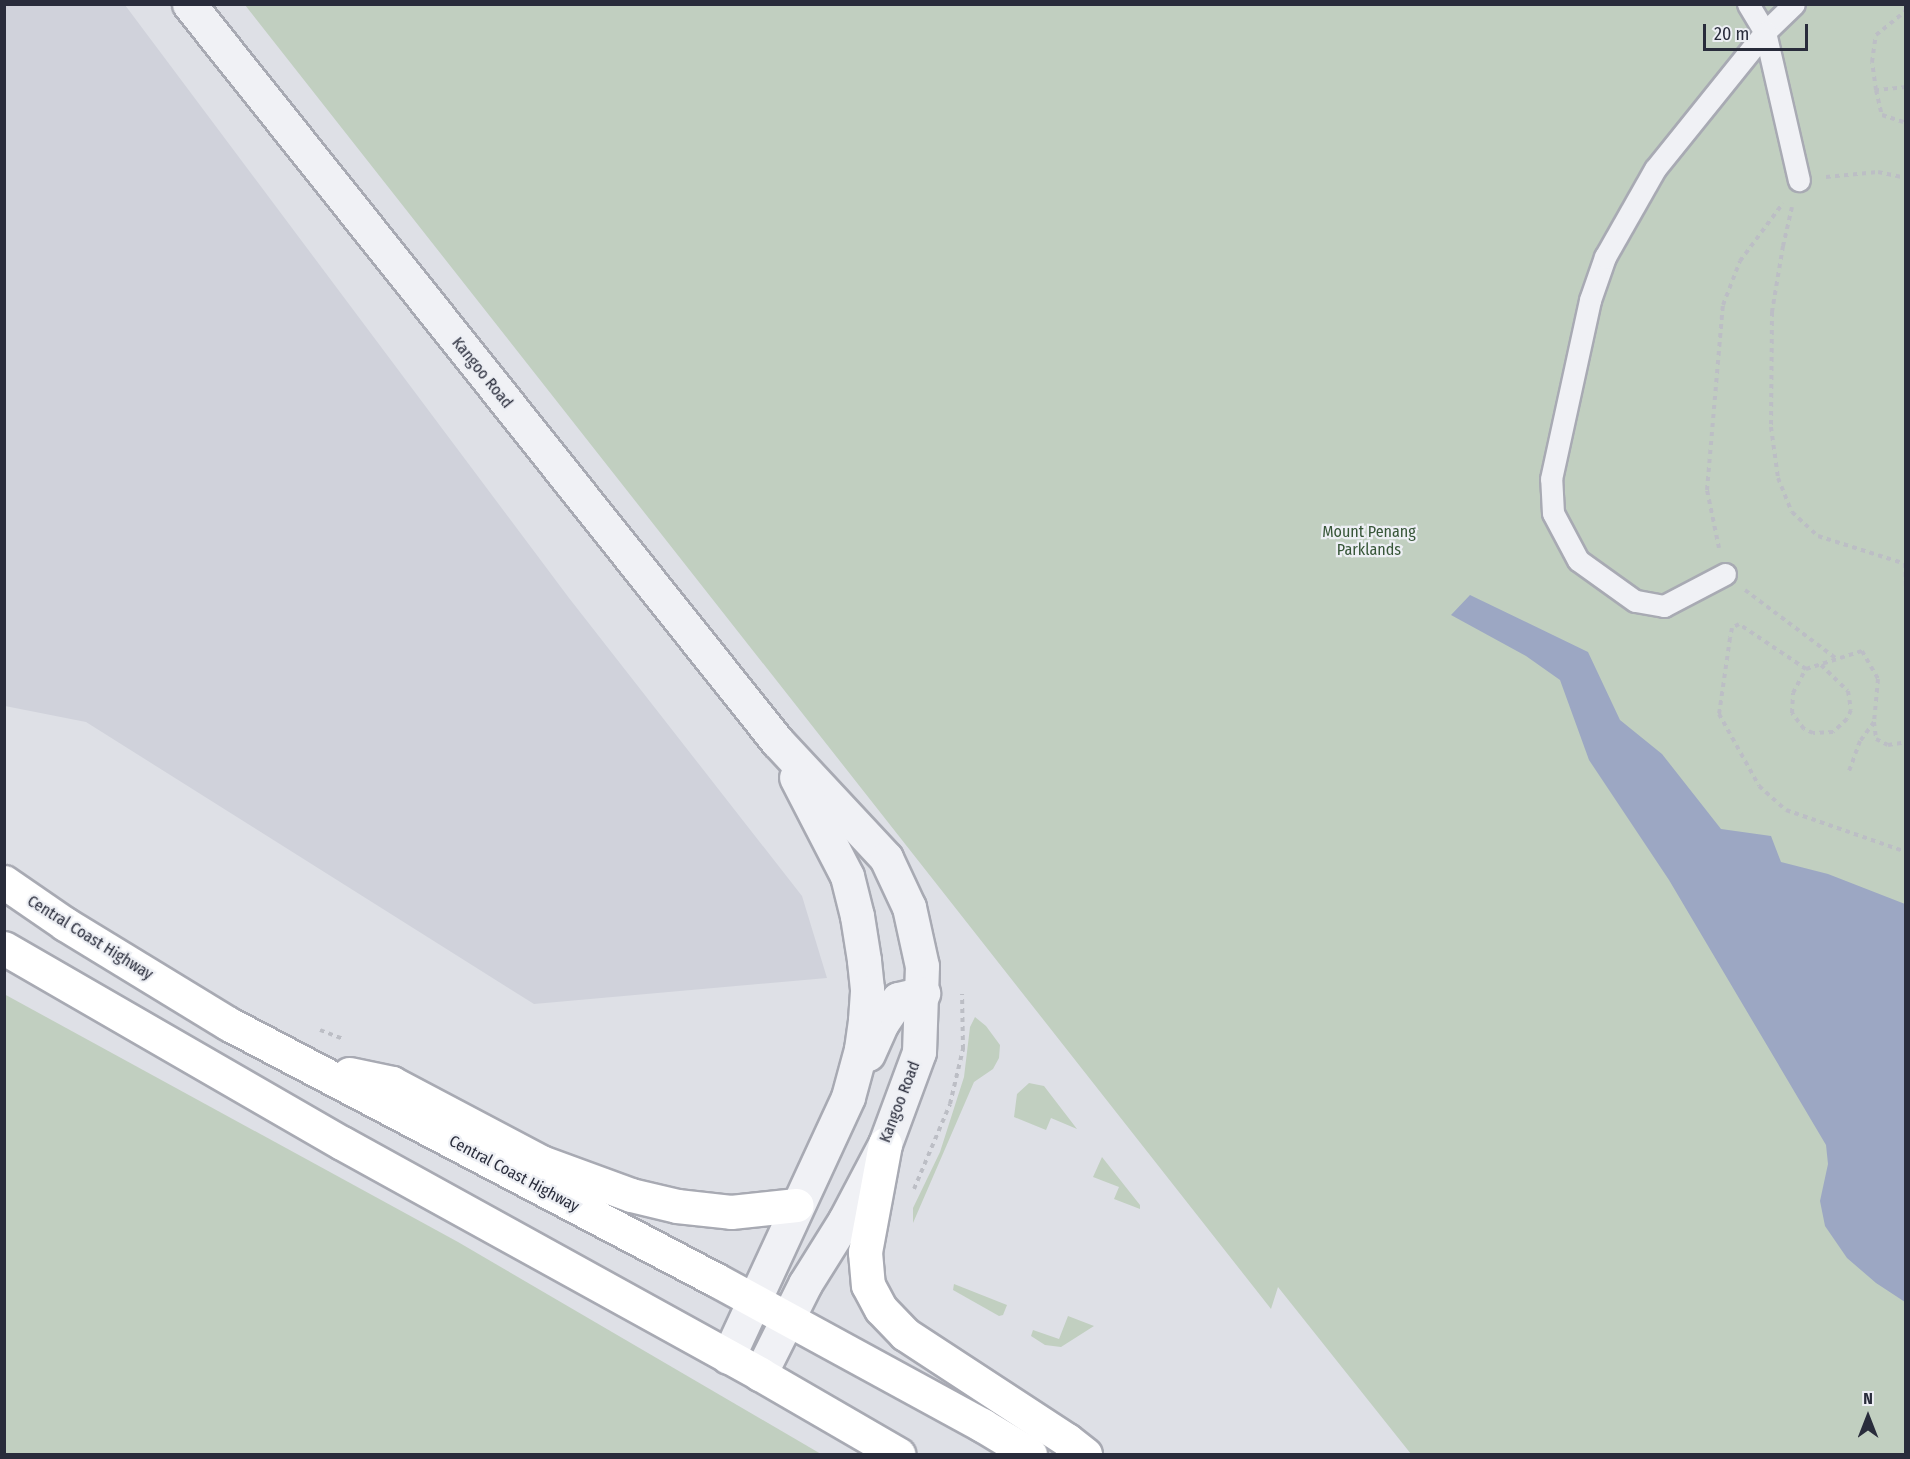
<!DOCTYPE html>
<html>
<head>
<meta charset="utf-8">
<style>
	body { margin:0 }
	#map { position:relative; width:1910px; height:1459px; overflow:hidden; background:#dee0e6; font-family:"Fira Sans Condensed",sans-serif }
	div>[style] { position:absolute }
	.built>* { inset:0; background:#d0d2db }
	.green>* { inset:0; background:#c1cfc0 }
	.water>* { inset:0; background:#9ca7c3 }
	.path>* { height:4px; margin-top:-2px; transform-origin:0; background:repeating-linear-gradient(90deg,#bcbec5 0 4.5px,transparent 0 9px) }
	.roads { filter:drop-shadow(2px 0 #a8aab3) drop-shadow(-2px 0 #a8aab3) drop-shadow(0 2px #a8aab3) drop-shadow(0 -2px #a8aab3) }
	.lane>* { height:21px; margin:-10.5px; padding:0 10.5px; transform-origin:10.5px; border-radius:10.5px; background:#f0f1f5 }
	.street>* { height:33px; margin:-16.5px; padding:0 16.5px; transform-origin:16.5px; border-radius:16.5px; background:#f0f1f5 }
	.highway>* { height:33px; margin:-16.5px; padding:0 16.5px; transform-origin:16.5px; border-radius:16.5px; background:#fff }
	span { translate:-50% -50%; white-space:nowrap; text-align:center; line-height:1.15; -webkit-text-stroke:4.5px #edeff4; paint-order:stroke }
	.street-label { font-size:16px; color:#292c3b }
	.park-label { font-size:16px; color:#375638 }
	.frame { position:absolute; inset:0; border:6px solid #292c3b; pointer-events:none }
	.north { position:absolute; left:1838px; top:1387px; width:60px; height:60px; -webkit-text-stroke:4px #edeff4; paint-order:stroke; rotate:0deg; font-size:16px; font-weight:700; line-height:24px; text-align:center; color:#292c3b }
	.north::after { content:''; display:block; margin:auto; width:21px; height:27px; background:#292c3b; clip-path:polygon(50% 0,100% 100%,50% 72%,0 100%) }
	.scale { position:absolute; left:1703px; top:24px; width:105px; height:27px; box-sizing:border-box; border:3px solid #292c3b; border-top:0; padding-left:8px; font-size:18px; line-height:21px; white-space:nowrap; color:#292c3b; -webkit-text-stroke:4px #edeff4; paint-order:stroke }
</style>
</head>
<body>
<div id="map">
	<div class="built">
		<i style="clip-path:polygon(4px 5px,125px 5px,569px 598px,802px 896px,827px 978px,534px 1004px,86px 722px,5px 706px)"></i>
	</div>
	<div class="green">
		<i style="clip-path:polygon(245px 5px,1905px 5px,1905px 1454px,1411px 1454px,1278px 1287px,1271px 1309px)"></i>
		<i style="clip-path:polygon(4px 994px,458px 1242px,821px 1454px,5px 1454px)"></i>
		<i style="clip-path:polygon(975px 1017px,986px 1026px,1000px 1045px,999px 1058px,993px 1069px,974px 1082px,913px 1223px,913px 1208px,940px 1152px,964px 1077px,970px 1027px)"></i>
		<i style="clip-path:polygon(1029px 1083px,1044px 1086px,1077px 1129px,1051px 1118px,1046px 1130px,1014px 1117px,1017px 1094px)"></i>
		<i style="clip-path:polygon(1102px 1157px,1140px 1205px,1140px 1209px,1114px 1199px,1119px 1187px,1093px 1177px)"></i>
		<i style="clip-path:polygon(954px 1284px,1007px 1305px,1003px 1315px,999px 1316px,953px 1290px)"></i>
		<i style="clip-path:polygon(1068px 1316px,1094px 1326px,1061px 1347px,1045px 1345px,1031px 1336px,1033px 1330px,1059px 1339px)"></i>
	</div>
	<div class="water">
		<i style="clip-path:polygon(1470px 595px,1588px 652px,1620px 720px,1662px 754px,1721px 829px,1771px 836px,1781px 862px,1828px 874px,1905px 904px,1905px 1302px,1876px 1283px,1847px 1258px,1825px 1226px,1820px 1201px,1828px 1164px,1826px 1145px,1669px 880px,1589px 760px,1560px 680px,1526px 656px,1451px 615px)"></i>
	</div>
	<div class="path">
		<i style="left:1906px;top:87px;width:30px;rotate:174deg"></i>
		<i style="left:1876px;top:90px;width:26px;rotate:77deg"></i>
		<i style="left:1882px;top:115px;width:25px;rotate:18deg"></i>
		<i style="left:1876px;top:90px;width:28px;rotate:-98deg"></i>
		<i style="left:1872px;top:62px;width:27px;rotate:-82deg"></i>
		<i style="left:1876px;top:35px;width:38px;rotate:-39deg"></i>
		<i style="left:1826px;top:177px;width:52px;rotate:-5.5deg"></i>
		<i style="left:1878px;top:172px;width:29px;rotate:12deg"></i>
		<i style="left:1792px;top:207px;width:40px;rotate:103deg"></i>
		<i style="left:1783px;top:246px;width:67px;rotate:99.5deg"></i>
		<i style="left:1772px;top:312px;width:115px;rotate:90.5deg"></i>
		<i style="left:1771px;top:427px;width:51px;rotate:82.2deg"></i>
		<i style="left:1778px;top:478px;width:37px;rotate:68deg"></i>
		<i style="left:1792px;top:512px;width:35px;rotate:43deg"></i>
		<i style="left:1818px;top:536px;width:92px;rotate:17.7deg"></i>
		<i style="left:1719px;top:548px;width:59px;rotate:-101.7deg"></i>
		<i style="left:1707px;top:490px;width:186px;rotate:-85.1deg"></i>
		<i style="left:1723px;top:305px;width:47px;rotate:-68.9deg"></i>
		<i style="left:1740px;top:261px;width:72px;rotate:-53.4deg"></i>
		<i style="left:1905px;top:563px;width:36px;rotate:88deg"></i>
		<i style="left:1745px;top:590px;width:115px;rotate:36.9deg"></i>
		<i style="left:1821px;top:665px;width:37px;rotate:44deg"></i>
		<i style="left:1848px;top:691px;width:19px;rotate:81deg"></i>
		<i style="left:1851px;top:710px;width:10px;rotate:114deg"></i>
		<i style="left:1847px;top:719px;width:19px;rotate:137deg"></i>
		<i style="left:1833px;top:732px;width:20px;rotate:177deg"></i>
		<i style="left:1813px;top:733px;width:10px;rotate:-156deg"></i>
		<i style="left:1804px;top:729px;width:20px;rotate:-127deg"></i>
		<i style="left:1792px;top:713px;width:20px;rotate:-87deg"></i>
		<i style="left:1793px;top:693px;width:27px;rotate:-62deg"></i>
		<i style="left:1806px;top:669px;width:59px;rotate:-17.8deg"></i>
		<i style="left:1862px;top:651px;width:32px;rotate:60deg"></i>
		<i style="left:1878px;top:679px;width:43px;rotate:95.3deg"></i>
		<i style="left:1874px;top:722px;width:24px;rotate:126deg"></i>
		<i style="left:1860px;top:741px;width:33px;rotate:110deg"></i>
		<i style="left:1806px;top:669px;width:81px;rotate:-146.1deg"></i>
		<i style="left:1739px;top:624px;width:8px;rotate:150deg"></i>
		<i style="left:1732px;top:628px;width:10px;rotate:101deg"></i>
		<i style="left:1730px;top:638px;width:77px;rotate:98.2deg"></i>
		<i style="left:1719px;top:714px;width:82px;rotate:60.9deg"></i>
		<i style="left:1759px;top:786px;width:36px;rotate:42deg"></i>
		<i style="left:1786px;top:810px;width:127px;rotate:19.3deg"></i>
		<i style="left:1874px;top:722px;width:17px;rotate:83deg"></i>
		<i style="left:1876px;top:739px;width:13px;rotate:27deg"></i>
		<i style="left:1888px;top:745px;width:18px;rotate:-9deg"></i>
		<i style="left:320px;top:1030px;width:26px;rotate:21deg"></i>
		<i style="left:914px;top:1189px;width:92px;rotate:-67deg"></i>
		<i style="left:950px;top:1104px;width:57px;rotate:-76.7deg"></i>
		<i style="left:963px;top:1049px;width:55px;rotate:-91deg"></i>
	</div>
	<div class="roads">
		<div class="lane">
			<i style="left:1748px;top:4px;width:33px;rotate:59deg"></i>
			<i style="left:1765px;top:32px;width:40px;rotate:-44deg"></i>
			<i style="left:1725px;top:574px;width:69px;rotate:152.3deg"></i>
			<i style="left:1664px;top:606px;width:29px;rotate:-170deg"></i>
			<i style="left:1635px;top:601px;width:70px;rotate:-144.3deg"></i>
			<i style="left:1578px;top:560px;width:53px;rotate:-118deg"></i>
			<i style="left:1553px;top:513px;width:34px;rotate:-93deg"></i>
			<i style="left:1551px;top:479px;width:183px;rotate:-77.7deg"></i>
			<i style="left:1590px;top:300px;width:46px;rotate:-70.8deg"></i>
			<i style="left:1605px;top:257px;width:101px;rotate:-60.4deg"></i>
			<i style="left:1655px;top:169px;width:176px;rotate:-51.2deg"></i>
			<i style="left:1765px;top:32px;width:152px;rotate:77.1deg"></i>
		</div>
		<div class="street">
			<i style="left:189px;top:4px;width:943px;rotate:51.42deg"></i>
			<i style="left:777px;top:741px;width:160px;rotate:47deg"></i>
			<i style="left:886px;top:858px;width:54px;rotate:64.9deg"></i>
			<i style="left:909px;top:907px;width:60px;rotate:77.6deg"></i>
			<i style="left:922px;top:966px;width:86px;rotate:92deg"></i>
			<i style="left:919px;top:1052px;width:98px;rotate:110.3deg"></i>
			<i style="left:885px;top:1144px;width:86px;rotate:117.8deg"></i>
			<i style="left:845px;top:1220px;width:75px;rotate:122deg"></i>
			<i style="left:805px;top:1284px;width:101px;rotate:116.6deg"></i>
			<i style="left:868px;top:1054px;width:34px;rotate:-66deg"></i>
			<i style="left:882px;top:1023px;width:29px;rotate:-56deg"></i>
			<i style="left:898px;top:999px;width:26px;rotate:-13deg"></i>
			<i style="left:728px;top:1357px;width:286px;rotate:-65.2deg"></i>
			<i style="left:848px;top:1097px;width:50px;rotate:-74.8deg"></i>
			<i style="left:861px;top:1049px;width:29px;rotate:-82deg"></i>
			<i style="left:865px;top:1020px;width:31px;rotate:-86deg"></i>
			<i style="left:867px;top:989px;width:29px;rotate:-96deg"></i>
			<i style="left:864px;top:960px;width:45px;rotate:-99deg"></i>
			<i style="left:857px;top:916px;width:41px;rotate:-104deg"></i>
			<i style="left:847px;top:876px;width:111px;rotate:-117.3deg"></i>
		</div>
		<div class="highway">
			<i style="left:4px;top:882px;width:74px;rotate:34.5deg"></i>
			<i style="left:65px;top:924px;width:192px;rotate:31.4deg"></i>
			<i style="left:229px;top:1024px;width:552px;rotate:27.72deg"></i>
			<i style="left:718px;top:1281px;width:301px;rotate:28.6deg"></i>
			<i style="left:982px;top:1425px;width:56px;rotate:31.1deg"></i>
			<i style="left:4px;top:948px;width:390px;rotate:30deg"></i>
			<i style="left:342px;top:1143px;width:478px;rotate:28.9deg"></i>
			<i style="left:760px;top:1374px;width:160px;rotate:30.1deg"></i>
			<i style="left:349px;top:1074px;width:44px;rotate:11.8deg"></i>
			<i style="left:392px;top:1083px;width:169px;rotate:27.9deg"></i>
			<i style="left:541px;top:1162px;width:96px;rotate:20.1deg"></i>
			<i style="left:631px;top:1195px;width:47px;rotate:13.4deg"></i>
			<i style="left:677px;top:1206px;width:54px;rotate:6.3deg"></i>
			<i style="left:731px;top:1212px;width:66px;rotate:-6.1deg"></i>
			<i style="left:885px;top:1144px;width:110px;rotate:100.5deg"></i>
			<i style="left:865px;top:1252px;width:33px;rotate:85deg"></i>
			<i style="left:868px;top:1285px;width:27px;rotate:62deg"></i>
			<i style="left:881px;top:1309px;width:35px;rotate:46deg"></i>
			<i style="left:905px;top:1334px;width:194px;rotate:33.2deg"></i>
			<i style="left:1067px;top:1440px;width:23px;rotate:38deg"></i>
		</div>
	</div>
	<div class="street-label">
		<span style="left:482px;top:373px;rotate:51deg">Kangoo Road</span>
		<span style="left:90px;top:938px;rotate:32deg">Central Coast Highway</span>
		<span style="left:900px;top:1102px;rotate:-69deg">Kangoo Road</span>
		<span style="left:514px;top:1174px;rotate:28deg">Central Coast Highway</span>
	</div>
	<div class="park-label">
		<span style="left:1369px;top:541px">Mount Penang<br>Parklands</span>
	</div>
	<div class="frame"></div>
	<div class="north">N</div>
	<div class="scale">20 m</div>
</div>
</body>
</html>
